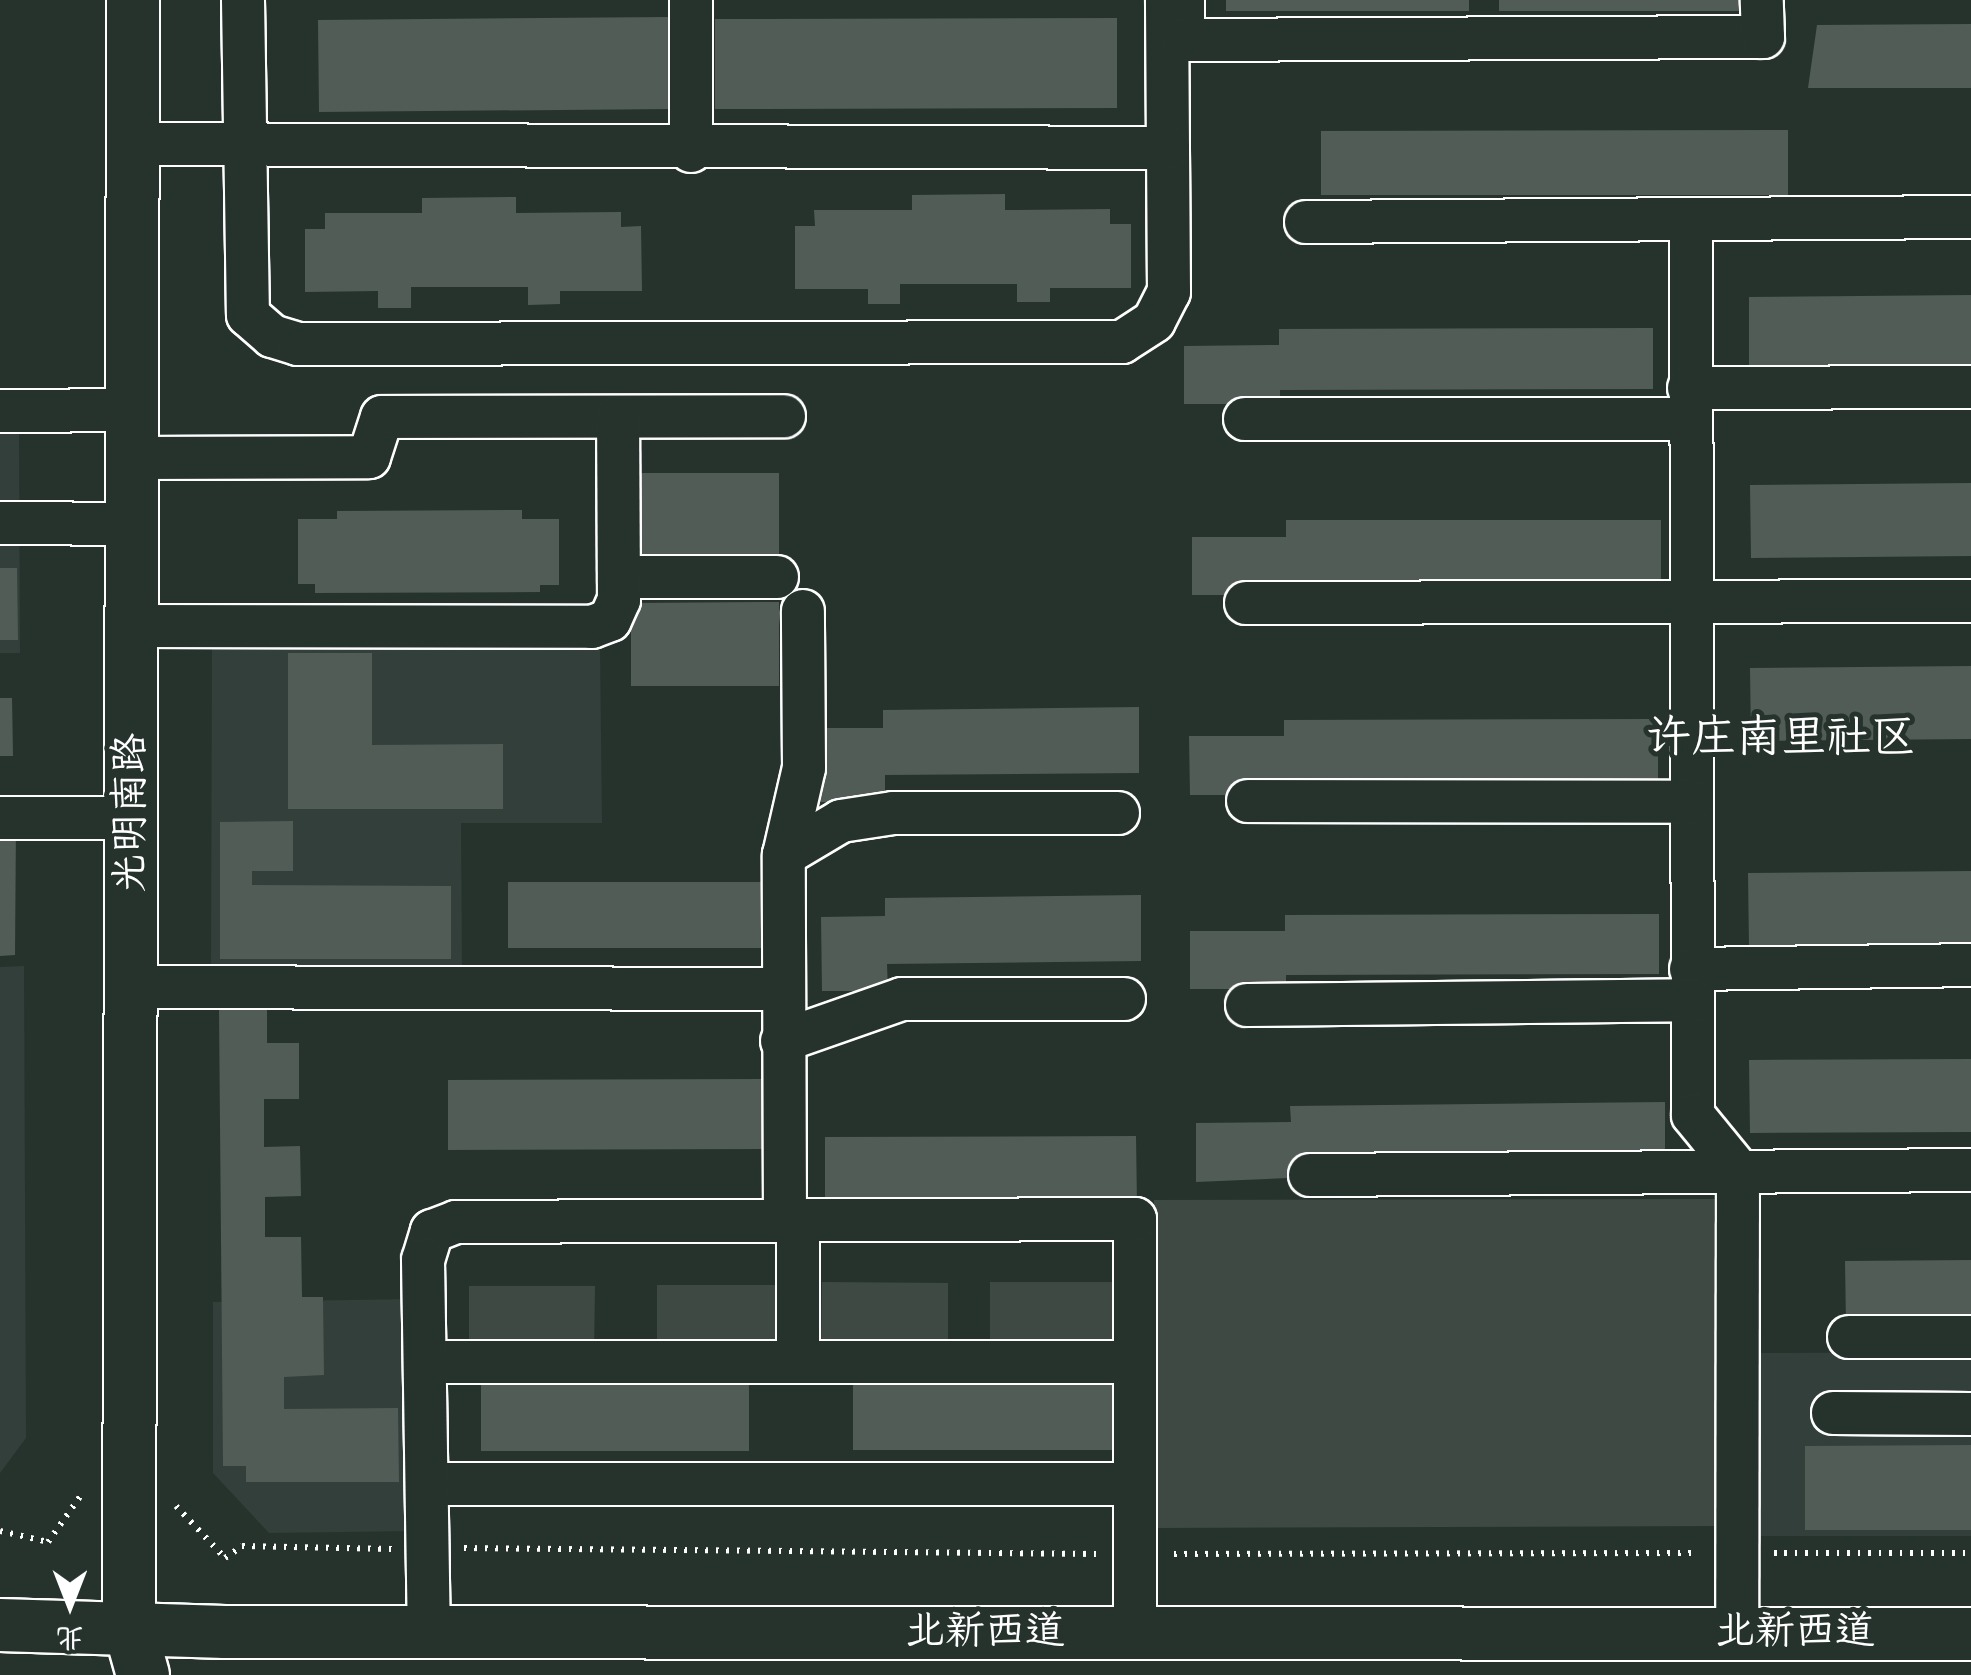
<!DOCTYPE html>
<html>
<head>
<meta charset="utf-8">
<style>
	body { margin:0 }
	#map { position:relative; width:1971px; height:1675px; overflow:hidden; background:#26332d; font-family:"Indie Flower","LXGW WenKai TC",sans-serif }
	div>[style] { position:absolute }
	.built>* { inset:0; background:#333f3a }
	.green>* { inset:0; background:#3e4944 }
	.building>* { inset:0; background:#515c57 }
	.path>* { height:6px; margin-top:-3px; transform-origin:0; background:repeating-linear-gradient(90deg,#fff 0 2.5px,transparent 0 10.5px) }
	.roads { filter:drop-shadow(2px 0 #fff) drop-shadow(-2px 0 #fff) drop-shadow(0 2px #fff) drop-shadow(0 -2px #fff) }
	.minor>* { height:42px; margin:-21px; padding:0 21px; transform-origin:21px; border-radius:21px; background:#26332d }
	.major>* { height:52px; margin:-26px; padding:0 26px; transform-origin:26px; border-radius:26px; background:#26332d }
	span { translate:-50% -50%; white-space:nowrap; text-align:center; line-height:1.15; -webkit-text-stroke:10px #26332d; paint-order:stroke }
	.street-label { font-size:40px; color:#fff }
	.quarter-label { font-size:45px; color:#fff }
	.north { position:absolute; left:20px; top:1555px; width:100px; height:100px; -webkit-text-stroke:8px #26332d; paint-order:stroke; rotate:180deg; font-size:28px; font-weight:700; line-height:40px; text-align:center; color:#fff }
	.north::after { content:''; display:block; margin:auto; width:35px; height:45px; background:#fff; clip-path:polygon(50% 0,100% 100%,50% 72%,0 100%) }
</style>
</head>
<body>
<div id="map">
	<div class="built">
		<i style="clip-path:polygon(0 428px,19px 428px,20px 653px,0 653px)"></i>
		<i style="clip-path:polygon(212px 645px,600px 646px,602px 823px,461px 823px,462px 967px,211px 968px)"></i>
		<i style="clip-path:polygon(24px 966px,26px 1438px,0 1473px,0 967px)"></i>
		<i style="clip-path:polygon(414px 1299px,415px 1531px,269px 1533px,213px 1473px,213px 1302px)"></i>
		<i style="clip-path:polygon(1971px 1352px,1971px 1536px,1755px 1536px,1754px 1353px)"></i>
	</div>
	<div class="green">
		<i style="clip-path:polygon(1719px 1199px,1720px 1526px,1154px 1528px,1154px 1200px)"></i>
		<i style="clip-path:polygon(822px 1282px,948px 1283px,948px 1350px,821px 1350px)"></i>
		<i style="clip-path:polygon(990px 1282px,1116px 1282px,1116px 1348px,990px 1348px)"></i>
		<i style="clip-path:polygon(657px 1285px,782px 1285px,782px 1351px,657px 1351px)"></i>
		<i style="clip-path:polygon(469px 1286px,595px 1286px,594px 1353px,469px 1352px)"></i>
	</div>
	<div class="building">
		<i style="clip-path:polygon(1226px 0,1469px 0,1469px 11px,1226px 11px)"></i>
		<i style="clip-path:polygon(1499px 0,1742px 0,1742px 11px,1499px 11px)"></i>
		<i style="clip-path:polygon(668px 17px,669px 109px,319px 112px,318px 20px)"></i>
		<i style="clip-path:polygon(1117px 18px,1117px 108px,715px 109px,715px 19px)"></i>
		<i style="clip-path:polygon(1971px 24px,1971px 88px,1808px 88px,1817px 25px)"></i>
		<i style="clip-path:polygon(1788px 130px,1788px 195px,1321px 195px,1321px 131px)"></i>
		<i style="clip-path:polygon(1005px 194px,1005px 210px,1110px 209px,1110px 224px,1131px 224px,1131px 288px,1050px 288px,1050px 302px,1017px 302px,1017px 284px,900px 284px,900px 304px,868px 304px,868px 289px,795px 289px,795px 226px,815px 226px,814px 210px,912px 210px,912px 195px)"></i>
		<i style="clip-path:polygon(516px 197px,516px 213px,621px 212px,621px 227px,641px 226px,642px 291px,560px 291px,560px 304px,528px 305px,528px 287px,411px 287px,411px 308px,378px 308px,378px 291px,305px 292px,305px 229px,325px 229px,325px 213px,422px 213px,422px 198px)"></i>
		<i style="clip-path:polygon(1971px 295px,1971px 368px,1749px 370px,1749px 297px)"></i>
		<i style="clip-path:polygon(1653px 328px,1653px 389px,1280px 390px,1280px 404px,1184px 404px,1184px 346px,1279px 345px,1279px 329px)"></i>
		<i style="clip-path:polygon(631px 473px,779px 473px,779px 557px,631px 557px)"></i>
		<i style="clip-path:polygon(1971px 483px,1971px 556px,1751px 558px,1750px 485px)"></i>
		<i style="clip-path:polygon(522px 510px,522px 519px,559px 519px,559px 585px,540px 585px,540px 592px,315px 593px,315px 584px,298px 584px,298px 519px,337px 519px,337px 511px)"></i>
		<i style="clip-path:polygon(1286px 520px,1661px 520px,1661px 580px,1287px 581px,1287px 595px,1192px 595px,1192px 537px,1286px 537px)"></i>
		<i style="clip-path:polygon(0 568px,17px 568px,18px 640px,0 640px)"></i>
		<i style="clip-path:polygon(779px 602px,779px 686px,631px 686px,631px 603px)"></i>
		<i style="clip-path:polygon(288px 653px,372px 653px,372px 745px,503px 744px,503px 809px,288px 809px)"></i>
		<i style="clip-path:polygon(1971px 666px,1971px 739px,1751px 741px,1750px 668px)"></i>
		<i style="clip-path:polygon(0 698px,12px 698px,13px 756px,0 756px)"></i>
		<i style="clip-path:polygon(1139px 707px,1139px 773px,885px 775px,885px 802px,819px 802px,819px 728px,883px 728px,883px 710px)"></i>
		<i style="clip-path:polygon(1658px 719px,1658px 779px,1285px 780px,1285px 795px,1190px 795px,1189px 736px,1284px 736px,1284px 720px)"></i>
		<i style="clip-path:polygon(293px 821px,293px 871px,252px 871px,252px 885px,451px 886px,451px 959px,220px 959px,220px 822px)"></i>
		<i style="clip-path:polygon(16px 822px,15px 955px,0 956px,0 823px)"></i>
		<i style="clip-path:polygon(1971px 871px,1971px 944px,1749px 946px,1748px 873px)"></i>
		<i style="clip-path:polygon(508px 882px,762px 882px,762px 948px,508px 948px)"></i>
		<i style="clip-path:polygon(1141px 895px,1141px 961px,887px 964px,888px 991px,822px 991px,821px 917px,885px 916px,885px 898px)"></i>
		<i style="clip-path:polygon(1659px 914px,1659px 974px,1286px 975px,1286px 989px,1190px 989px,1190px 931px,1285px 931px,1285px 915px)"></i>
		<i style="clip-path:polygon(267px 1009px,267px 1043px,299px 1043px,299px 1099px,264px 1099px,264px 1147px,300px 1146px,301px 1196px,265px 1197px,265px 1237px,301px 1237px,302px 1297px,323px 1297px,324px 1375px,284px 1377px,284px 1409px,398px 1408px,399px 1482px,246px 1482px,246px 1466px,223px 1466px,219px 1010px)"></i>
		<i style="clip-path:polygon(1971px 1059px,1971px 1132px,1750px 1133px,1749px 1060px)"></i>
		<i style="clip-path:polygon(773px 1079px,774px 1149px,448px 1150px,448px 1080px)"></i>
		<i style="clip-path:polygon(1665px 1102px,1665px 1162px,1196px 1182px,1196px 1123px,1291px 1122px,1290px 1106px)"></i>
		<i style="clip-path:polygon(1136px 1136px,1137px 1206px,825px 1208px,825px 1137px)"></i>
		<i style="clip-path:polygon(1971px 1260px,1971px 1324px,1846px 1325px,1845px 1261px)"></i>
		<i style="clip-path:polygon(853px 1373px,1121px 1373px,1121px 1450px,853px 1450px)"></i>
		<i style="clip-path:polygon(481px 1374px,749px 1374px,749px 1451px,481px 1451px)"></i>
		<i style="clip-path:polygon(1971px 1445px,1971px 1530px,1805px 1530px,1805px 1446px)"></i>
	</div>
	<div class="path">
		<i style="left:176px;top:1506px;width:71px;rotate:46.7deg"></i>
		<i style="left:225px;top:1558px;width:21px;rotate:-35deg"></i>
		<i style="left:242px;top:1546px;width:150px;rotate:1.1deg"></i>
		<i style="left:0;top:1531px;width:49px;rotate:12.9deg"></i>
		<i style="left:48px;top:1542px;width:62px;rotate:-54.8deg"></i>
		<i style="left:464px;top:1548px;width:632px;rotate:0.54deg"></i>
		<i style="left:1774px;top:1553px;width:197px"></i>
		<i style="left:1174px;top:1554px;width:522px;rotate:-0.11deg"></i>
	</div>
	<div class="roads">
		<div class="minor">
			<i style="left:243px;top:0;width:315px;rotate:89.1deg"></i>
			<i style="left:248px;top:315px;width:32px;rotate:41deg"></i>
			<i style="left:272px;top:336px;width:27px;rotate:17deg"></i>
			<i style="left:298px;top:344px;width:824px;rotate:-0.14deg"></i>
			<i style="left:1122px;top:342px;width:38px;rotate:-33deg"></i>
			<i style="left:1154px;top:321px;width:33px;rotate:-63deg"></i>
			<i style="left:1169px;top:292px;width:292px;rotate:-90.4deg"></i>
			<i style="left:691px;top:0;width:151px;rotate:90deg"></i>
			<i style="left:1183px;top:0;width:40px;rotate:90deg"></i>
			<i style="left:1183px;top:40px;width:580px;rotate:-0.3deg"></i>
			<i style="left:1763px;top:37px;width:37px;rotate:-92deg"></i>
			<i style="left:134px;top:144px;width:1034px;rotate:0.22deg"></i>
			<i style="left:1691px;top:219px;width:896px;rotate:89.87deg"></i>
			<i style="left:1693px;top:1115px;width:71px;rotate:50.7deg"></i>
			<i style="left:1738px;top:1170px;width:465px;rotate:90.1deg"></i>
			<i style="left:1306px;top:222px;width:665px;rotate:-0.43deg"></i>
			<i style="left:1689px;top:388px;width:282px;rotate:-0.2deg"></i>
			<i style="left:0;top:411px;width:134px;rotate:-0.4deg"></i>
			<i style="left:1245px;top:419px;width:444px"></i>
			<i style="left:135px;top:458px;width:234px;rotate:-0.2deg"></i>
			<i style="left:369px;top:457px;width:42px;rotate:-72deg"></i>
			<i style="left:382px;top:417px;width:402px;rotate:-0.1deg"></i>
			<i style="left:0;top:523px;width:134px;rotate:0.4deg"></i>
			<i style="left:619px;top:577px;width:158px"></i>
			<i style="left:1246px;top:603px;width:725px;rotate:-0.16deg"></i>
			<i style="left:133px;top:626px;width:459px;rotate:0.1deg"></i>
			<i style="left:592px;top:627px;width:19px;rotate:-21deg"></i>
			<i style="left:610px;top:620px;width:22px;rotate:-66deg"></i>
			<i style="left:619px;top:600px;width:183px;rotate:-90.3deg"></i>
			<i style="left:1248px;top:801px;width:443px;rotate:0.1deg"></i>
			<i style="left:0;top:818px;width:133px"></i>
			<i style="left:784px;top:855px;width:66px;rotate:-30.8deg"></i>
			<i style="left:841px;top:821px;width:53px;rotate:-8.7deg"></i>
			<i style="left:893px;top:813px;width:225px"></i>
			<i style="left:1691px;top:969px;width:280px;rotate:-0.8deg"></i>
			<i style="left:132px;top:987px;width:652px;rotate:0.18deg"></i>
			<i style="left:1247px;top:1005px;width:445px;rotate:-0.6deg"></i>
			<i style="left:782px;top:1041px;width:127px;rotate:-19.3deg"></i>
			<i style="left:902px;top:999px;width:222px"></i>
			<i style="left:1310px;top:1175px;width:661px;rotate:-0.43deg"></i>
			<i style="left:785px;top:1221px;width:366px;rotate:-90.2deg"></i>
			<i style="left:784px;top:855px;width:89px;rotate:-77.1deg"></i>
			<i style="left:804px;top:768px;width:157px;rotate:-90.4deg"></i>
			<i style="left:798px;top:1221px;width:141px;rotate:90deg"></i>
			<i style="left:1849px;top:1337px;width:122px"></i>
			<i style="left:425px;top:1362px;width:710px"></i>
			<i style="left:1833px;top:1413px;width:138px;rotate:0.4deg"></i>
			<i style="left:427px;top:1484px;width:708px"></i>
			<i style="left:1135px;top:1484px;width:265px;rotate:-90deg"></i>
			<i style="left:1135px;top:1219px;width:679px;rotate:179.75deg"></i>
			<i style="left:456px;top:1222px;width:26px;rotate:159deg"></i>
			<i style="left:432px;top:1231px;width:30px;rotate:107deg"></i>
			<i style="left:423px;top:1260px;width:373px;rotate:89.1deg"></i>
			<i style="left:1135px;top:1484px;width:150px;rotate:90deg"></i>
		</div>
		<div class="major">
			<i style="left:133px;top:0;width:1625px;rotate:90.14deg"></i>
			<i style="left:129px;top:1625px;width:52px;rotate:74.4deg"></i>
			<i style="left:0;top:1625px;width:225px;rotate:1.8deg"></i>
			<i style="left:225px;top:1632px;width:1746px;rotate:0.07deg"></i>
		</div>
	</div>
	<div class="street-label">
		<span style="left:133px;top:813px;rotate:-90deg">光明南路</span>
		<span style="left:985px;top:1634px">北新西道</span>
		<span style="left:1795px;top:1634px">北新西道</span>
	</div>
	<div class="quarter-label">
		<span style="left:1781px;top:741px">许庄南里社区</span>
	</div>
	<div class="north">北</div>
</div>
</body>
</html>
